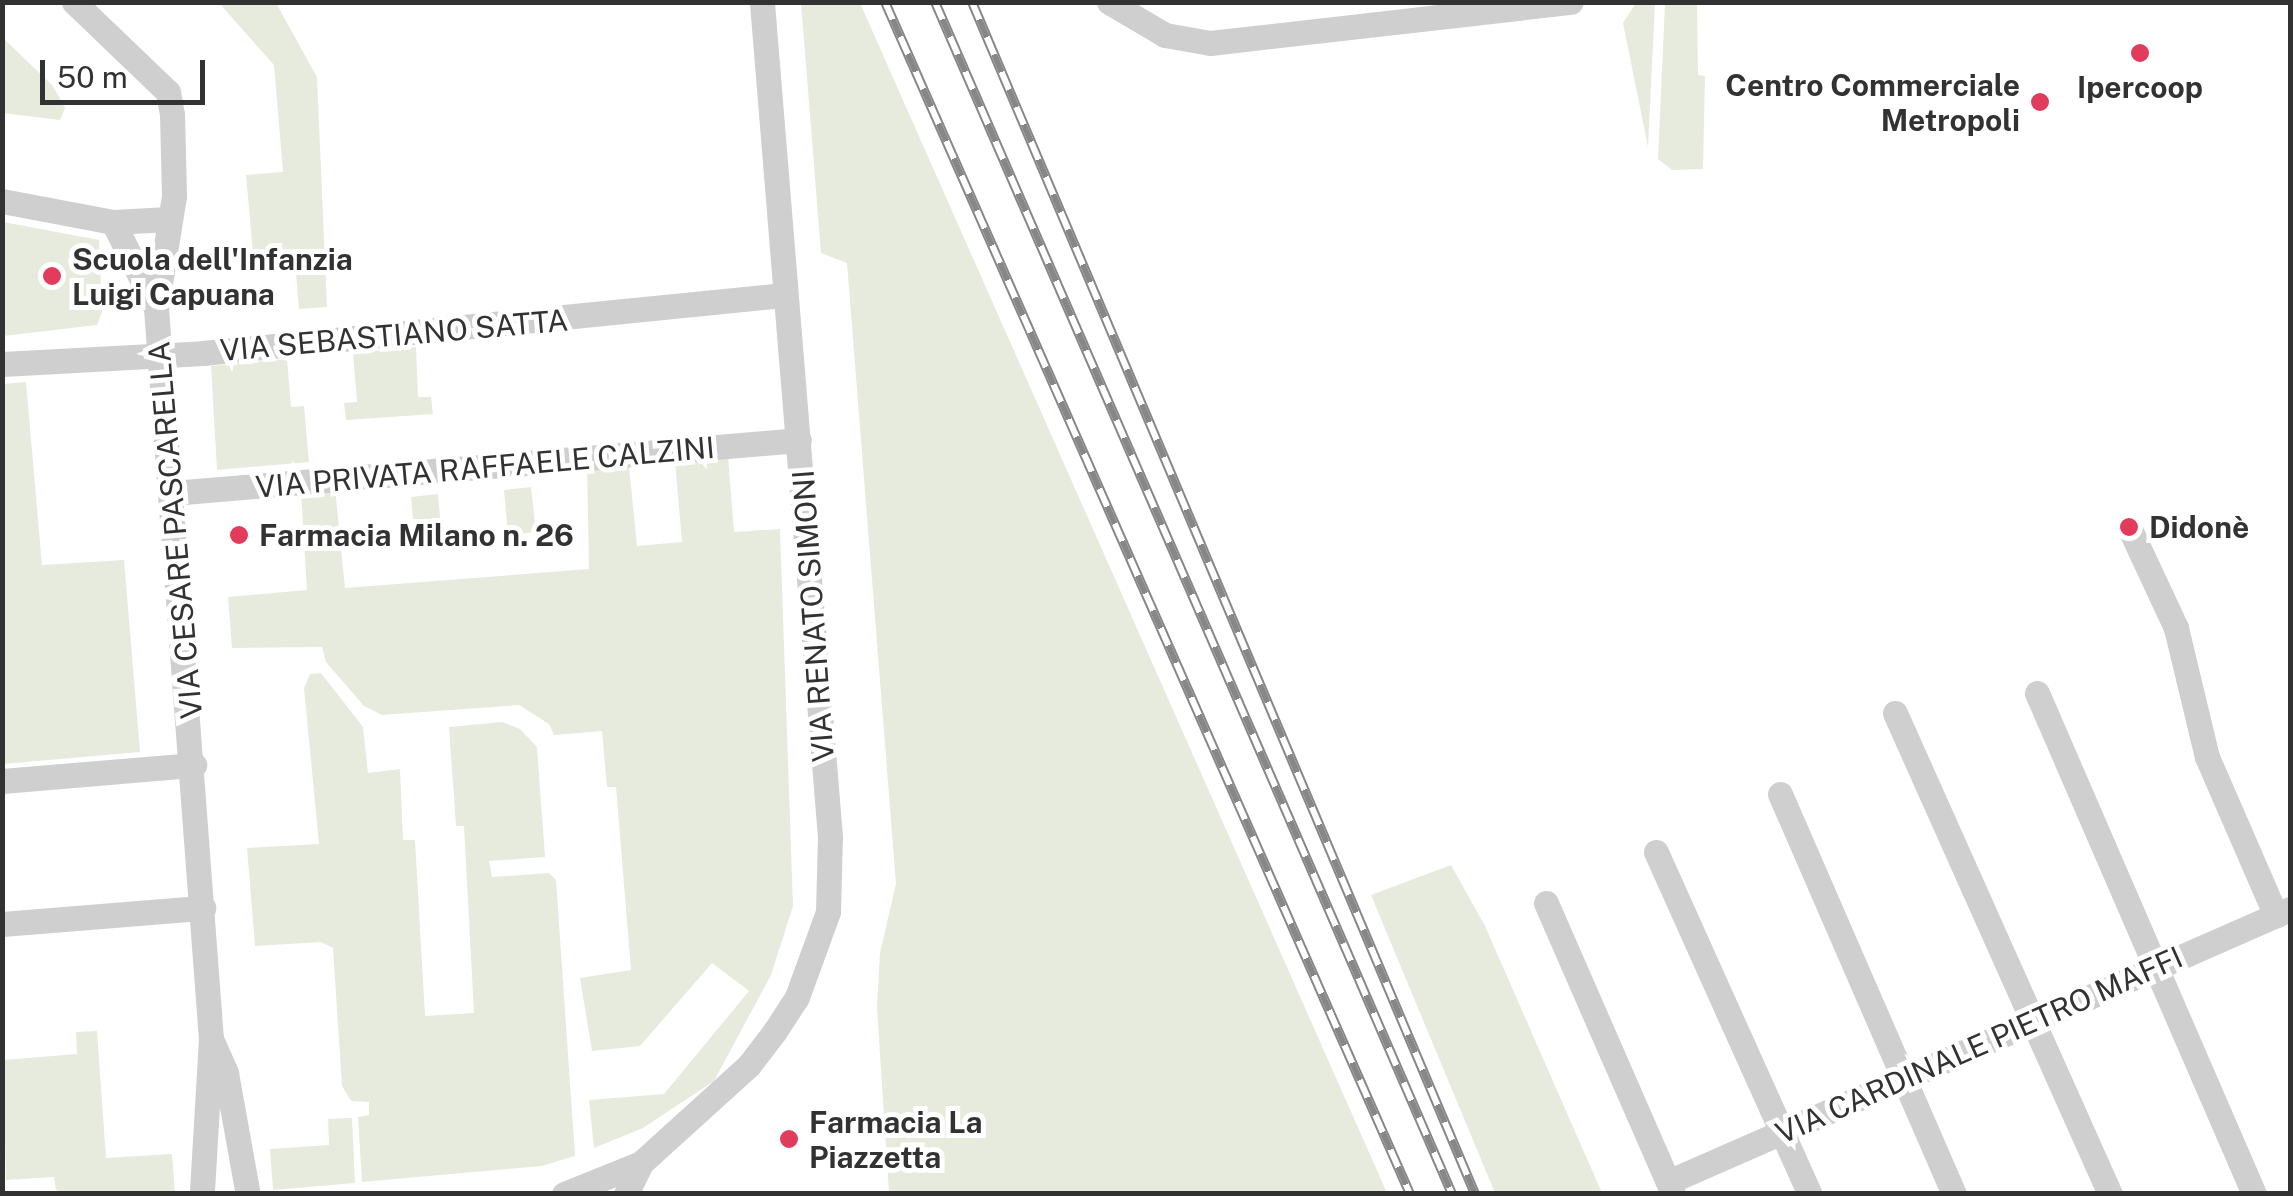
<!DOCTYPE html>
<html>
<head>
<meta charset="utf-8">
<style>
	body { margin:0 }
	#map { position:relative; width:2293px; height:1196px; overflow:hidden; background:#fff; font-family:"Public Sans",sans-serif }
	div>[style] { position:absolute }
	.green>* { inset:0; background:#e7ebde }
	.street>* { height:25px; margin:-12.5px; padding:0 12.5px; transform-origin:12.5px; border-radius:12.5px; background:#cfcfcf }
	.rail>* { height:10px; margin-top:-5px; transform-origin:0; background:repeating-linear-gradient(90deg,#fff 0 19px,#878787 0 38px); box-sizing:border-box; border-block:2px solid #878787 }
	.dots>* { width:28px; height:28px; translate:-50% -50%; box-sizing:border-box; border:5px solid #fff; border-radius:50% }
	span { translate:-50% -50%; white-space:nowrap; text-align:center; line-height:1.15; -webkit-text-stroke:10px #fff; paint-order:stroke }
	.poi-label { font-size:30px; color:#323232; font-weight:700 }
	.right { translate:-100% -50%; text-align:right }
	.left { translate:0 -50%; text-align:left }
	.street-label { font-size:30px; color:#323232 }
	.frame { position:absolute; inset:0; border:5px solid #323232; pointer-events:none }
	.scale { position:absolute; left:40px; top:60px; width:165px; height:45px; box-sizing:border-box; border:5px solid #323232; border-top:0; padding-left:12px; font-size:30px; line-height:35px; white-space:nowrap; color:#323232; -webkit-text-stroke:8px #fff; paint-order:stroke }
</style>
</head>
<body>
<div id="map">
	<div class="green">
		<i style="clip-path:polygon(219px 3px,276px 3px,317px 77px,327px 307px,299px 309px,295px 262px,254px 265px,246px 175px,283px 172px,274px 65px)"></i>
		<i style="clip-path:polygon(801px 3px,860px 3px,1387px 1193px,889px 1193px,877px 1008px,880px 953px,896px 884px,847px 263px,821px 253px)"></i>
		<i style="clip-path:polygon(1636px 3px,1655px 3px,1648px 147px,1623px 23px)"></i>
		<i style="clip-path:polygon(1665px 3px,1697px 3px,1698px 75px,1705px 76px,1703px 169px,1672px 170px,1658px 159px)"></i>
		<i style="clip-path:polygon(2px 37px,53px 86px,65px 108px,60px 120px,3px 113px)"></i>
		<i style="clip-path:polygon(3px 222px,99px 240px,102px 312px,97px 325px,3px 336px)"></i>
		<i style="clip-path:polygon(416px 347px,418px 397px,431px 397px,433px 414px,346px 420px,344px 403px,357px 402px,353px 353px)"></i>
		<i style="clip-path:polygon(287px 359px,291px 407px,304px 406px,309px 462px,217px 470px,211px 366px)"></i>
		<i style="clip-path:polygon(26px 382px,42px 565px,124px 560px,140px 752px,3px 764px,3px 384px)"></i>
		<i style="clip-path:polygon(728px 456px,734px 532px,780px 529px,793px 906px,771px 975px,714px 1081px,643px 1128px,594px 1148px,589px 1100px,664px 1094px,749px 991px,712px 963px,640px 1046px,592px 1051px,580px 978px,631px 970px,616px 787px,607px 787px,602px 731px,554px 735px,549px 724px,519px 705px,382px 715px,364px 706px,326px 662px,322px 647px,232px 648px,228px 597px,307px 590px,301px 492px,335px 488px,345px 588px,589px 569px,587px 466px,629px 466px,637px 546px,682px 542px,675px 461px)"></i>
		<i style="clip-path:polygon(531px 487px,536px 532px,508px 535px,504px 490px)"></i>
		<i style="clip-path:polygon(438px 494px,442px 540px,415px 542px,411px 497px)"></i>
		<i style="clip-path:polygon(321px 673px,363px 727px,368px 773px,400px 769px,403px 840px,415px 840px,425px 1016px,474px 1013px,464px 826px,456px 826px,449px 727px,502px 722px,520px 729px,537px 747px,545px 857px,489px 861px,492px 877px,549px 873px,556px 880px,575px 1156px,542px 1166px,362px 1182px,358px 1117px,369px 1115px,369px 1102px,351px 1101px,342px 1086px,333px 948px,321px 942px,255px 946px,247px 848px,319px 844px,304px 688px,310px 674px)"></i>
		<i style="clip-path:polygon(1451px 865px,1485px 926px,1602px 1193px,1495px 1193px,1371px 895px)"></i>
		<i style="clip-path:polygon(97px 1031px,106px 1158px,172px 1154px,175px 1193px,66px 1193px,56px 1190px,54px 1177px,6px 1180px,3px 1060px,77px 1054px,76px 1032px)"></i>
		<i style="clip-path:polygon(352px 1118px,355px 1183px,273px 1190px,270px 1149px,329px 1145px,328px 1119px)"></i>
	</div>
	<div class="street">
		<i style="left:74px;top:2px;width:130px;rotate:43.8deg"></i>
		<i style="left:168px;top:92px;width:22px;rotate:80deg"></i>
		<i style="left:172px;top:114px;width:82px;rotate:88.6deg"></i>
		<i style="left:174px;top:196px;width:113px;rotate:99.1deg"></i>
		<i style="left:156px;top:308px;width:733px;rotate:85.7deg"></i>
		<i style="left:211px;top:1039px;width:151px;rotate:93.4deg"></i>
		<i style="left:1109px;top:2px;width:65px;rotate:30.5deg"></i>
		<i style="left:1165px;top:35px;width:46px;rotate:10.1deg"></i>
		<i style="left:1210px;top:43px;width:363px;rotate:-6.5deg"></i>
		<i style="left:2px;top:201px;width:113px;rotate:10.7deg"></i>
		<i style="left:113px;top:222px;width:56px;rotate:-3.1deg"></i>
		<i style="left:113px;top:222px;width:96px;rotate:63.4deg"></i>
		<i style="left:2px;top:364px;width:201px;rotate:-3.1deg"></i>
		<i style="left:203px;top:353px;width:584px;rotate:-5.7deg"></i>
		<i style="left:172px;top:493px;width:629px;rotate:-4.83deg"></i>
		<i style="left:2129px;top:527px;width:111px;rotate:65deg"></i>
		<i style="left:2176px;top:628px;width:133px;rotate:76.5deg"></i>
		<i style="left:2207px;top:757px;width:173px;rotate:66.5deg"></i>
		<i style="left:2037px;top:693px;width:546px;rotate:66.58deg"></i>
		<i style="left:1895px;top:713px;width:527px;rotate:65.92deg"></i>
		<i style="left:2px;top:781px;width:193px;rotate:-4.8deg"></i>
		<i style="left:1780px;top:794px;width:436px;rotate:66.5deg"></i>
		<i style="left:1656px;top:852px;width:375px;rotate:65.8deg"></i>
		<i style="left:1546px;top:903px;width:318px;rotate:66.4deg"></i>
		<i style="left:2px;top:924px;width:202px;rotate:-4.6deg"></i>
		<i style="left:212px;top:1041px;width:35px;rotate:66deg"></i>
		<i style="left:226px;top:1073px;width:119px;rotate:79.8deg"></i>
		<i style="left:1668px;top:1182px;width:679px;rotate:-23.7deg"></i>
		<i style="left:564px;top:1194px;width:83px;rotate:-21.9deg"></i>
		<i style="left:626px;top:1194px;width:34px;rotate:-64deg"></i>
		<i style="left:641px;top:1163px;width:146px;rotate:-42.2deg"></i>
		<i style="left:749px;top:1065px;width:43px;rotate:-52.6deg"></i>
		<i style="left:775px;top:1031px;width:40px;rotate:-57.1deg"></i>
		<i style="left:797px;top:997px;width:90px;rotate:-70deg"></i>
		<i style="left:828px;top:912px;width:75px;rotate:-88.5deg"></i>
		<i style="left:830px;top:837px;width:838px;rotate:-94.66deg"></i>
	</div>
	<div class="rail">
		<i style="left:885px;top:2px;width:1302px;rotate:66.23deg"></i>
		<i style="left:935px;top:2px;width:1299px;rotate:66.55deg"></i>
		<i style="left:972px;top:2px;width:1294px;rotate:67.12deg"></i>
	</div>
	<div class="dots">
		<i style="left:2140px;top:53px;background:#e13c5c"></i>
		<i style="left:2040px;top:102px;background:#e13c5c"></i>
		<i style="left:52px;top:276px;background:#e13c5c"></i>
		<i style="left:2129px;top:527px;background:#e13c5c"></i>
		<i style="left:239px;top:535px;background:#e13c5c"></i>
		<i style="left:789px;top:1139px;background:#e13c5c"></i>
	</div>
	<div class="poi-label">
		<span class="right" style="left:2020px;top:102px">Centro Commerciale<br>Metropoli</span>
		<span style="left:2140px;top:87px">Ipercoop</span>
		<span class="left" style="left:72px;top:276px">Scuola dell'Infanzia<br>Luigi Capuana</span>
		<span class="left" style="left:2149px;top:527px">Didonè</span>
		<span class="left" style="left:259px;top:535px">Farmacia Milano n. 26</span>
		<span class="left" style="left:809px;top:1139px">Farmacia La<br>Piazzetta</span>
	</div>
	<div class="street-label">
		<span style="left:394px;top:335px;rotate:-5deg">VIA SEBASTIANO SATTA</span>
		<span style="left:485px;top:467px;rotate:-5deg">VIA PRIVATA RAFFAELE CALZINI</span>
		<span style="left:175px;top:530px;rotate:-95deg">VIA CESARE PASCARELLA</span>
		<span style="left:813px;top:616px;rotate:-94deg">VIA RENATO SIMONI</span>
		<span style="left:1979px;top:1045px;rotate:-24deg">VIA CARDINALE PIETRO MAFFI</span>
	</div>
	<div class="frame"></div>
	<div class="scale">50 m</div>
</div>
</body>
</html>
